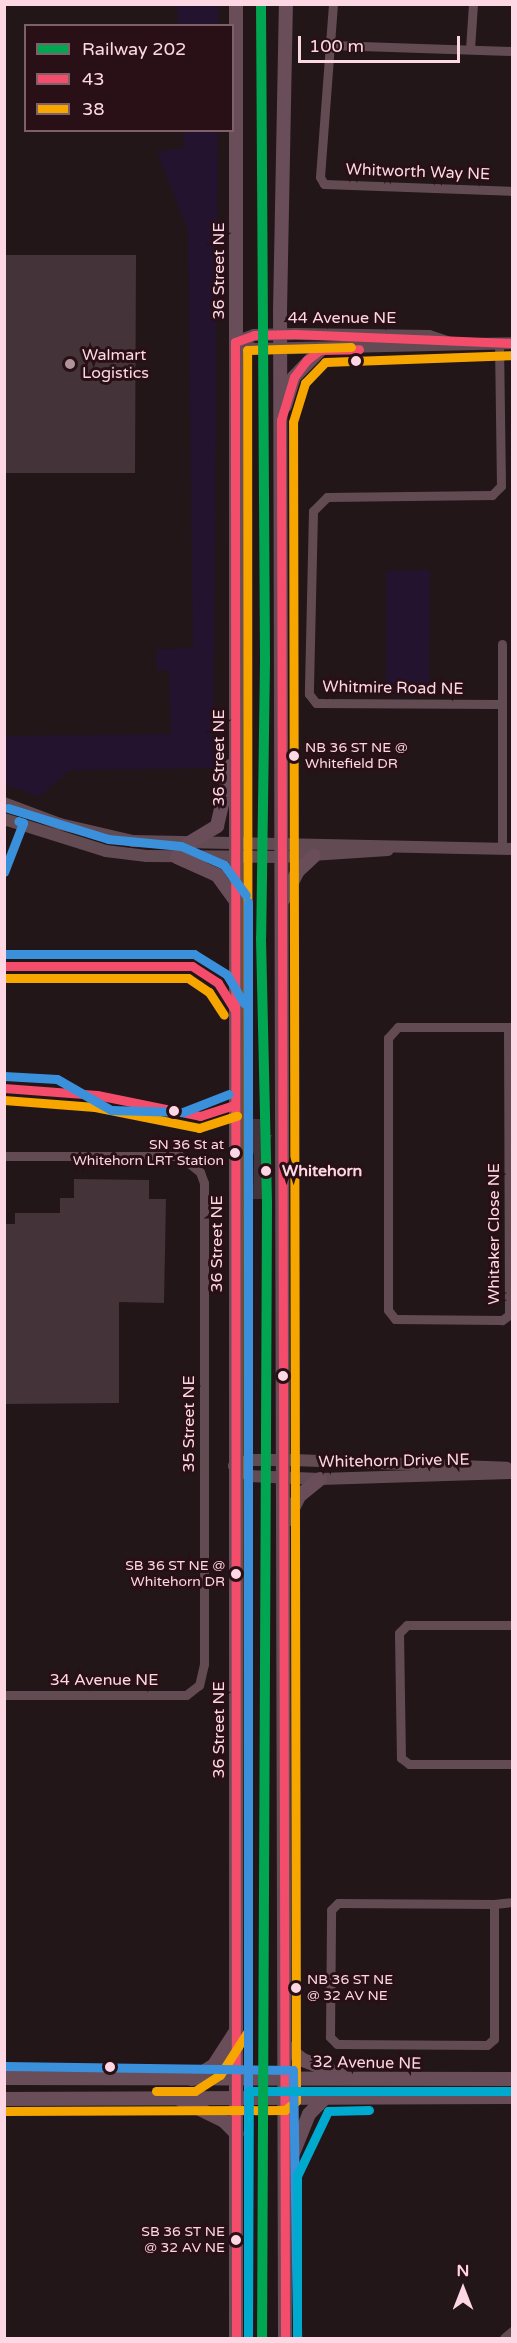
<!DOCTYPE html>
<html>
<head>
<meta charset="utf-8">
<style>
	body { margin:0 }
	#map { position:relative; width:517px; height:2343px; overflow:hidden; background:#221619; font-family:"Varela Round",sans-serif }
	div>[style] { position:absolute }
	.green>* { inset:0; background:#24132f }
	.building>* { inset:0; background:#443338 }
	.minor>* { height:9px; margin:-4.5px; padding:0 4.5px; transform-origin:4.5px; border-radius:4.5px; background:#634b54 }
	.tertiary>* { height:12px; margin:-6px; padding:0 6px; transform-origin:6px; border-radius:6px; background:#634b54 }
	.secondary>* { height:14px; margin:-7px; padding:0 7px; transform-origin:7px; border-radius:7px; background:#694e59 }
	.bus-1>* { height:9px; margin:-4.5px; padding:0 4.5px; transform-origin:4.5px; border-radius:4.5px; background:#f44d6c }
	.bus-2>* { height:9px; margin:-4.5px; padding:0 4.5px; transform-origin:4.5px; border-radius:4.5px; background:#f7a600 }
	.bus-3>* { height:9px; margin:-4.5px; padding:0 4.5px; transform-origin:4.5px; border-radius:4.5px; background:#3a90db }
	.bus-4>* { height:9px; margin:-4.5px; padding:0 4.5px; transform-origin:4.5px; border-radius:4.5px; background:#00a9ce }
	.rail-1>* { height:10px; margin:-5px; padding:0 5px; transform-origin:5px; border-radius:5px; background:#00a651 }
	.dots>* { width:16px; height:16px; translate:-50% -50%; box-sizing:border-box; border:3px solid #281016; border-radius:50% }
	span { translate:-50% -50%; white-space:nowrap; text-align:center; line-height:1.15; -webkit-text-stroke:6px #281016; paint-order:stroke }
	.bus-label { font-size:14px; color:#fed7e4 }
	.left { translate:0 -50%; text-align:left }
	.right { translate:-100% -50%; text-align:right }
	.street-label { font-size:16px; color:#fed7e4 }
	.poi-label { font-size:16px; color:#fed7e4 }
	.stop-label { font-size:16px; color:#fed7e4; font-weight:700 }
	.frame { position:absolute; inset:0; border:6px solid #fed7e4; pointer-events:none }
	.legend { position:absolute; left:24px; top:24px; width:210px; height:108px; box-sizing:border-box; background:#281016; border:2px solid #7e6068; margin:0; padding:8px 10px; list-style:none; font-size:18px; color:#fed7e4 }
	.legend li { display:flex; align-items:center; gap:12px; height:30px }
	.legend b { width:30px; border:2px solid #7e6068 }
	.north { position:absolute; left:433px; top:2259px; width:60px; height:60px; -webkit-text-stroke:4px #281016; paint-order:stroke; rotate:0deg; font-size:16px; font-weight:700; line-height:24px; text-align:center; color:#fed7e4 }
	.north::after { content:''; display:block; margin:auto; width:21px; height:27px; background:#fed7e4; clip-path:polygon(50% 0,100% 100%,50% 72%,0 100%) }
	.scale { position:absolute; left:298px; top:36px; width:162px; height:27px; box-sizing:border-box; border:3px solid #fed7e4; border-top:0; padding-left:8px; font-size:18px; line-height:21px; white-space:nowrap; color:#fed7e4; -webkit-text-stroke:4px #281016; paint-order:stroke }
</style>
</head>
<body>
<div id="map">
	<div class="green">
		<i style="clip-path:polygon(177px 5px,218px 5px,218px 25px,178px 25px)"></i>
		<i style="clip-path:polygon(183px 131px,218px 131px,213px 768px,70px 770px,39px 797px,5px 784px,5px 736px,171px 734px,169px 671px,157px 670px,157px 650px,193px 647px,188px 230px,157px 152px,184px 148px)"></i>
		<i style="clip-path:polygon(430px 570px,429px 696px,391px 696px,386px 691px,386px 571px)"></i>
	</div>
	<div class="building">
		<i style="clip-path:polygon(4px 255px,136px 255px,135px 473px,4px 473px)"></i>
		<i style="clip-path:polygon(253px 1119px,265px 1119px,264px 1135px,272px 1135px,265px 1155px,265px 1199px,253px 1199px,254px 1155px,247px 1135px,253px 1135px)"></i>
		<i style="clip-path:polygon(74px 1179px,149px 1180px,149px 1199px,166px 1199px,164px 1303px,119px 1302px,119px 1403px,4px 1404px,4px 1224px,15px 1224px,15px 1213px,60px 1213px,60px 1198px,74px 1198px)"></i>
	</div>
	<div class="minor">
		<i style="left:333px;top:4px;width:173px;rotate:94.3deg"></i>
		<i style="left:320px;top:177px;width:8px;rotate:60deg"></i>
		<i style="left:324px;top:184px;width:188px;rotate:2.1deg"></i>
		<i style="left:331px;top:45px;width:181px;rotate:1.9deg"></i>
		<i style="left:470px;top:49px;width:45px;rotate:-86.2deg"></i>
		<i style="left:499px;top:343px;width:143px;rotate:89.2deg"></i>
		<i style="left:501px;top:486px;width:13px;rotate:135deg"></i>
		<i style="left:492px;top:495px;width:165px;rotate:179.3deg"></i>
		<i style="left:327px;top:497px;width:20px;rotate:135deg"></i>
		<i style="left:313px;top:511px;width:183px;rotate:91.3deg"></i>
		<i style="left:309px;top:694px;width:11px;rotate:52deg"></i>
		<i style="left:316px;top:703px;width:184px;rotate:0.3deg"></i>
		<i style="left:502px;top:849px;width:205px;rotate:-90deg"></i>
		<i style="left:508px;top:1027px;width:288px;rotate:89.8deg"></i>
		<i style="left:509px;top:1315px;width:9px;rotate:144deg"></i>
		<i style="left:502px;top:1320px;width:107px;rotate:-179.5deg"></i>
		<i style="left:395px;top:1319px;width:11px;rotate:-128deg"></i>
		<i style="left:388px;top:1310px;width:272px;rotate:-90deg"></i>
		<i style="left:388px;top:1038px;width:15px;rotate:-48deg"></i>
		<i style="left:398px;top:1027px;width:114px"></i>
		<i style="left:4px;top:1156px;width:176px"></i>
		<i style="left:180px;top:1156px;width:26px;rotate:39deg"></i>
		<i style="left:200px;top:1172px;width:12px;rotate:70deg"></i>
		<i style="left:204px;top:1183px;width:481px;rotate:90deg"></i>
		<i style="left:204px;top:1664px;width:22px;rotate:103deg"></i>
		<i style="left:199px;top:1685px;width:16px;rotate:142deg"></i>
		<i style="left:186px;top:1695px;width:182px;rotate:180deg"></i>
		<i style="left:512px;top:1625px;width:105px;rotate:180deg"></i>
		<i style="left:407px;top:1625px;width:11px;rotate:135deg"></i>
		<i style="left:399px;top:1633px;width:125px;rotate:89.1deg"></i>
		<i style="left:401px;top:1758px;width:10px;rotate:37deg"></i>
		<i style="left:409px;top:1764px;width:103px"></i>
		<i style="left:338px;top:1903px;width:156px;rotate:0.4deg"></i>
		<i style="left:494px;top:1904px;width:135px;rotate:90deg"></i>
		<i style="left:494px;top:2039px;width:9px;rotate:139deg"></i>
		<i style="left:487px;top:2045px;width:150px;rotate:-179.6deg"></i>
		<i style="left:337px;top:2044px;width:10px;rotate:-135deg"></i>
		<i style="left:330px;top:2037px;width:127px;rotate:-89.5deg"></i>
		<i style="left:331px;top:1910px;width:10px;rotate:-45deg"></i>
		<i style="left:494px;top:1904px;width:18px;rotate:-6deg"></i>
		<i style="left:504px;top:2338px;width:11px;rotate:-41deg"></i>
	</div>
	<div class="tertiary">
		<i style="left:235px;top:342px;width:20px;rotate:20deg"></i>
		<i style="left:254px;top:349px;width:258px;rotate:-1.3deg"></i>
		<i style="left:235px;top:342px;width:20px;rotate:-20deg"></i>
		<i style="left:254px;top:335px;width:41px;rotate:-1.4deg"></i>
		<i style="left:295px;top:334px;width:134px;rotate:0.9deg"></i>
		<i style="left:429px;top:336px;width:23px;rotate:18deg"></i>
		<i style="left:4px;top:803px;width:60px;rotate:20.6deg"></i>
		<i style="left:60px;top:824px;width:75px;rotate:13.1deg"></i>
		<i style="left:133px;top:841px;width:379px;rotate:1.2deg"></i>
		<i style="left:4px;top:819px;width:107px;rotate:17.4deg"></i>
		<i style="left:106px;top:851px;width:41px;rotate:7deg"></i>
		<i style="left:147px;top:856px;width:134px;rotate:0.4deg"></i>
		<i style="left:281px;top:857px;width:107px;rotate:-3.7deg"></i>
		<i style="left:234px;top:1466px;width:19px;rotate:32deg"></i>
		<i style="left:250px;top:1476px;width:70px;rotate:2.5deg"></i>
		<i style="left:320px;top:1479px;width:192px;rotate:-1.8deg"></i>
		<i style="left:234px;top:1466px;width:16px;rotate:-22deg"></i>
		<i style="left:249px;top:1460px;width:44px"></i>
		<i style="left:293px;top:1460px;width:214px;rotate:2.1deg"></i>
	</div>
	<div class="secondary">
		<i style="left:236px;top:4px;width:2334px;rotate:90deg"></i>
		<i style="left:285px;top:406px;width:30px;rotate:-73deg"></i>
		<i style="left:294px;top:377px;width:37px;rotate:-46deg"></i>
		<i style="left:189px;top:843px;width:33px;rotate:-31deg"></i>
		<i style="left:217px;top:826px;width:62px;rotate:-76.9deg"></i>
		<i style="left:177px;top:857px;width:44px;rotate:24.2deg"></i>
		<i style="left:217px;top:875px;width:31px;rotate:54deg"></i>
		<i style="left:283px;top:900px;width:33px;rotate:-63deg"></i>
		<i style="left:298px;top:871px;width:22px;rotate:-43deg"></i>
		<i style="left:287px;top:1520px;width:27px;rotate:-63deg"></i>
		<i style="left:299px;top:1496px;width:27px;rotate:-39deg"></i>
		<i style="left:285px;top:2046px;width:23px;rotate:38deg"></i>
		<i style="left:303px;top:2060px;width:41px;rotate:21.5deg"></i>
		<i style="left:4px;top:2078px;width:508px;rotate:0.11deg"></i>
		<i style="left:192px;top:2079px;width:26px;rotate:-32deg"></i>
		<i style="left:214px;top:2065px;width:40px;rotate:-57.1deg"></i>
		<i style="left:4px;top:2099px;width:508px;rotate:-0.23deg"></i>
		<i style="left:181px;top:2100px;width:48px;rotate:26deg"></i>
		<i style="left:224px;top:2121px;width:18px;rotate:45deg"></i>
		<i style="left:288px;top:2166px;width:56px;rotate:-68deg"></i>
		<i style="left:309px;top:2114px;width:23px;rotate:-45deg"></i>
		<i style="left:285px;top:2338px;width:2026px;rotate:-90.14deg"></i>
		<i style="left:280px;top:312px;width:308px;rotate:-88.9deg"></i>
	</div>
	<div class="bus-1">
		<i style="left:4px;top:966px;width:188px"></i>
		<i style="left:192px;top:966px;width:31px;rotate:33deg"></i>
		<i style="left:218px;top:983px;width:31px;rotate:58deg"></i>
		<i style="left:4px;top:1088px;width:93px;rotate:4.3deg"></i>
		<i style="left:97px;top:1095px;width:105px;rotate:11.5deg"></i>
		<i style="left:200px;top:1116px;width:35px;rotate:-18deg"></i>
		<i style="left:236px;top:2338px;width:1996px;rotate:-90.03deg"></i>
		<i style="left:235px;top:342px;width:20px;rotate:-20deg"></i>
		<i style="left:254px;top:335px;width:41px;rotate:-1.4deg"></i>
		<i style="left:295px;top:334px;width:217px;rotate:2.4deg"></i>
		<i style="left:285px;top:2338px;width:1918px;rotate:-90.12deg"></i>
		<i style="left:281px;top:420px;width:45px;rotate:-73.2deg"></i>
		<i style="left:294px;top:377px;width:21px;rotate:-53deg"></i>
		<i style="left:307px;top:360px;width:16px;rotate:-38deg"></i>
		<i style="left:320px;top:350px;width:39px;rotate:-1deg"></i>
	</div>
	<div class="bus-2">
		<i style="left:4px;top:978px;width:184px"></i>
		<i style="left:188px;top:978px;width:25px;rotate:34deg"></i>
		<i style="left:209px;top:992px;width:27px;rotate:57deg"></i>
		<i style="left:4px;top:1100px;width:91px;rotate:4.4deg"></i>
		<i style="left:95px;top:1107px;width:106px;rotate:11.4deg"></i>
		<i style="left:199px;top:1128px;width:40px;rotate:-18deg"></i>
		<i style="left:156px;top:2091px;width:39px"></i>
		<i style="left:195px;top:2091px;width:30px;rotate:-33deg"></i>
		<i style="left:220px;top:2075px;width:52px;rotate:-57.5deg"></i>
		<i style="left:248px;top:2031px;width:1681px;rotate:-90.03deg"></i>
		<i style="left:247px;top:350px;width:104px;rotate:-1.7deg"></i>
		<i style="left:4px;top:2111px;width:281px;rotate:-0.2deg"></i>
		<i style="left:285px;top:2110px;width:14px;rotate:-39deg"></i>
		<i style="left:296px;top:2101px;width:1679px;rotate:-90.1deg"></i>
		<i style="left:293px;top:422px;width:41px;rotate:-72.9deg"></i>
		<i style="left:305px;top:383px;width:29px;rotate:-46deg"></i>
		<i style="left:325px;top:362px;width:187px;rotate:-2.1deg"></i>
	</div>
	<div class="bus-3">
		<i style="left:8px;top:808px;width:105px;rotate:17.2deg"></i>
		<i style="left:108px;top:839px;width:73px;rotate:5.5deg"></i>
		<i style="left:181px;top:846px;width:47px;rotate:23.8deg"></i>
		<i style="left:224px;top:865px;width:37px;rotate:54deg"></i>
		<i style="left:4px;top:872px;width:53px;rotate:-68.8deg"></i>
		<i style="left:23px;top:823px;width:5px;rotate:-158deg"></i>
		<i style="left:248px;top:902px;width:1436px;rotate:90deg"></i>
		<i style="left:4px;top:954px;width:190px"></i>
		<i style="left:194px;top:954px;width:39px;rotate:32deg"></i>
		<i style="left:227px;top:975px;width:33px;rotate:59deg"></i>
		<i style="left:4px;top:1076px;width:53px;rotate:3.2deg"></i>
		<i style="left:57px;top:1079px;width:62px;rotate:29.9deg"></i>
		<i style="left:111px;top:1110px;width:72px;rotate:1.6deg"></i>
		<i style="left:183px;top:1112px;width:49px;rotate:-21.4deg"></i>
		<i style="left:4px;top:2066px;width:289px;rotate:0.8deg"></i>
		<i style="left:293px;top:2070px;width:268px;rotate:89.1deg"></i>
	</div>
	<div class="bus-4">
		<i style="left:248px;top:2338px;width:247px;rotate:-89.8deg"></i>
		<i style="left:249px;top:2091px;width:263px"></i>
		<i style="left:297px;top:2338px;width:162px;rotate:-90deg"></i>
		<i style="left:297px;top:2176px;width:72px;rotate:-64.5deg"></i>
		<i style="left:328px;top:2111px;width:41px;rotate:-1.4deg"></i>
	</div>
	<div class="rail-1">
		<i style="left:261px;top:4px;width:658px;rotate:89.65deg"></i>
		<i style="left:265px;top:662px;width:276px;rotate:90.8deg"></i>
		<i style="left:261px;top:938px;width:267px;rotate:88.7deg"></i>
		<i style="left:267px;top:1205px;width:1133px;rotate:90.25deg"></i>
	</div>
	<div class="dots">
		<i style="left:356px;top:361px;background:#fed7e4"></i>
		<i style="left:70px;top:364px;background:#b1939d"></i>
		<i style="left:294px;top:756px;background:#fed7e4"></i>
		<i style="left:174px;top:1111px;background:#fed7e4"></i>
		<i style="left:235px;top:1153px;background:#fed7e4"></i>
		<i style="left:266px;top:1171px;background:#fed7e4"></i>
		<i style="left:283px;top:1376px;background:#fed7e4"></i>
		<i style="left:236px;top:1574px;background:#fed7e4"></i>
		<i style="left:296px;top:1988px;background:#fed7e4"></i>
		<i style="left:110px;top:2067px;background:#fed7e4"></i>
		<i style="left:236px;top:2240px;background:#fed7e4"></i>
	</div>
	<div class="bus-label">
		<span class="left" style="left:305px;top:756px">NB 36 ST NE @<br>Whitefield DR</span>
		<span class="right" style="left:224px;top:1153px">SN 36 St at<br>Whitehorn LRT Station</span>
		<span class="right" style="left:225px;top:1574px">SB 36 ST NE @<br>Whitehorn DR</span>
		<span class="left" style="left:307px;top:1988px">NB 36 ST NE<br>@ 32 AV NE</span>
		<span class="right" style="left:225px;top:2240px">SB 36 ST NE<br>@ 32 AV NE</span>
	</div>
	<div class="street-label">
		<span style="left:418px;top:172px;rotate:2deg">Whitworth Way NE</span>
		<span style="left:219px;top:271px;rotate:-90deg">36 Street NE</span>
		<span style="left:342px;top:318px">44 Avenue NE</span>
		<span style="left:393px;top:688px;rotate:1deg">Whitmire Road NE</span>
		<span style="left:219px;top:758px;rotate:-90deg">36 Street NE</span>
		<span style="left:494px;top:1234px;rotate:-90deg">Whitaker Close NE</span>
		<span style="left:217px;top:1244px;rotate:-90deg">36 Street NE</span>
		<span style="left:189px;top:1424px;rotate:-90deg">35 Street NE</span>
		<span style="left:394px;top:1461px;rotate:-1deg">Whitehorn Drive NE</span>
		<span style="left:104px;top:1680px">34 Avenue NE</span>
		<span style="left:219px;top:1730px;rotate:-90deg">36 Street NE</span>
		<span style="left:367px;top:2063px;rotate:1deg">32 Avenue NE</span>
	</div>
	<div class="poi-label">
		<span class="left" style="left:82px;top:364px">Walmart<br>Logistics</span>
	</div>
	<div class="stop-label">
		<span class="left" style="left:282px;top:1171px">Whitehorn</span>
	</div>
	<div class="frame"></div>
	<ul class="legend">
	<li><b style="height:8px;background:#00a651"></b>Railway 202</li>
	<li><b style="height:8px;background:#f44d6c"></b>43</li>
	<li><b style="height:8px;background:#f7a600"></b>38</li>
	</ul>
	<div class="north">N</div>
	<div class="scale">100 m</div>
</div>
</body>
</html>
